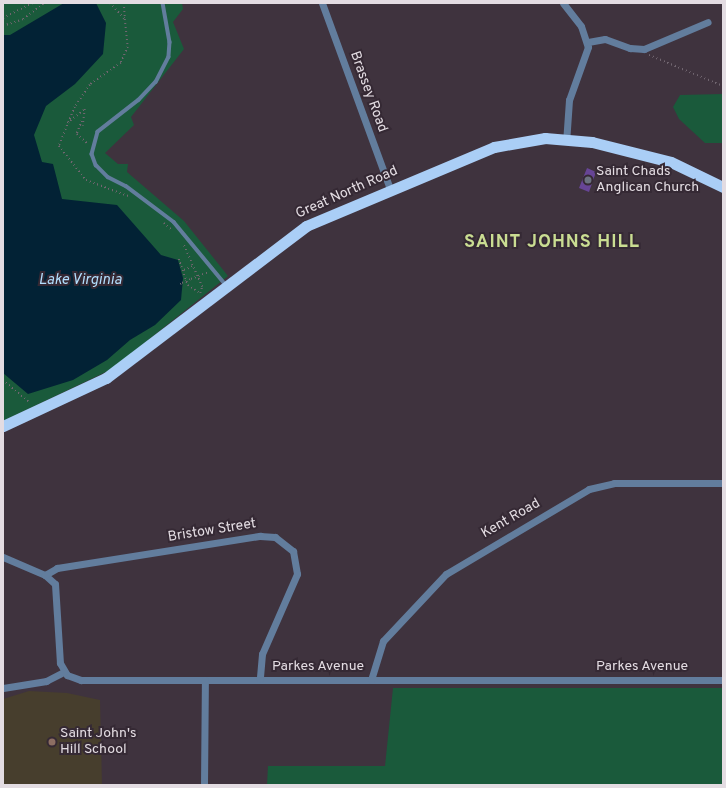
<!DOCTYPE html>
<html>
<head>
<meta charset="utf-8">
<style>
	body { margin:0 }
	#map { position:relative; width:726px; height:788px; overflow:hidden; background:#3f333e; font-family:Overpass,sans-serif }
	div>[style] { position:absolute }
	.education>* { inset:0; background:#473e2d }
	.green>* { inset:0; background:#1a5a3b }
	.water>* { inset:0; background:#022235 }
	.building>* { inset:0; background:#674596 }
	.path>* { height:1.5px; margin-top:-0.75px; transform-origin:0; background:repeating-linear-gradient(90deg,#716670 0 1px,transparent 0 4px) }
	.service>* { height:3.5px; margin:-1.75px; padding:0 1.75px; transform-origin:1.75px; border-radius:1.75px; background:#627d9d }
	.minor>* { height:7px; margin:-3.5px; padding:0 3.5px; transform-origin:3.5px; border-radius:3.5px; background:#627d9d }
	.trunk>* { height:11px; margin:-5.5px; padding:0 5.5px; transform-origin:5.5px; border-radius:5.5px; background:#aacef6 }
	.path-bridge>* { height:1.5px; margin-top:-0.75px; transform-origin:0; background:repeating-linear-gradient(90deg,#716670 0 1px,transparent 0 4px) }
	.dots>* { width:11px; height:11px; translate:-50% -50%; box-sizing:border-box; border:2px solid #352934; border-radius:50% }
	span { translate:-50% -50%; white-space:nowrap; text-align:center; line-height:1.15; -webkit-text-stroke:4px #352934; paint-order:stroke }
	.street-label { font-size:14px; color:#e3dce2 }
	.poi-label { font-size:14px; color:#e3dce2 }
	.left { translate:0 -50%; text-align:left }
	.water-label { font-size:15px; color:#b2defd; font-style:italic }
	.district-label { font-size:18px; color:#cadd92; font-weight:700; letter-spacing:1px }
	.frame { position:absolute; inset:0; border:4px solid #e3dce2; pointer-events:none }
</style>
</head>
<body>
<div id="map">
	<div class="education">
		<i style="clip-path:polygon(29px 691px,67px 693px,100px 700px,102px 785px,3px 785px,3px 699px)"></i>
	</div>
	<div class="green">
		<i style="clip-path:polygon(3px 3px,182px 3px,183px 9px,173px 22px,184px 49px,131px 117px,134px 125px,105px 153px,118px 164px,128px 164px,127px 172px,184px 221px,228px 276px,112px 369px,3px 421px)"></i>
		<i style="clip-path:polygon(723px 94px,723px 143px,705px 143px,679px 119px,673px 107px,680px 95px)"></i>
		<i style="clip-path:polygon(393px 688px,723px 688px,722px 785px,267px 785px,268px 766px,385px 766px)"></i>
	</div>
	<div class="water">
		<i style="clip-path:polygon(64px 3px,96px 3px,106px 23px,103px 54px,75px 84px,46px 106px,34px 135px,42px 162px,53px 164px,62px 199px,117px 205px,161px 255px,178px 260px,183px 278px,181px 300px,155px 325px,130px 340px,107px 360px,73px 380px,28px 394px,3px 373px,3px 35px,10px 35px)"></i>
	</div>
	<div class="building">
		<i style="clip-path:polygon(587px 168px,596px 172px,589px 192px,579px 188px)"></i>
	</div>
	<div class="path">
		<i style="left:110px;top:3px;width:22px;rotate:47deg"></i>
		<i style="left:125px;top:19px;width:28px;rotate:84deg"></i>
		<i style="left:128px;top:47px;width:17px;rotate:114deg"></i>
		<i style="left:121px;top:63px;width:38px;rotate:145deg"></i>
		<i style="left:90px;top:85px;width:27px;rotate:124deg"></i>
		<i style="left:75px;top:107px;width:42px;rotate:112.3deg"></i>
		<i style="left:59px;top:146px;width:43px;rotate:51.5deg"></i>
		<i style="left:86px;top:180px;width:45px;rotate:20.9deg"></i>
		<i style="left:124px;top:3px;width:16px;rotate:86deg"></i>
		<i style="left:3px;top:18px;width:33px;rotate:-27deg"></i>
		<i style="left:3px;top:26px;width:21px;rotate:-19deg"></i>
		<i style="left:23px;top:19px;width:26px;rotate:-37deg"></i>
		<i style="left:649px;top:55px;width:80px;rotate:22.7deg"></i>
		<i style="left:82px;top:121px;width:14px;rotate:111deg"></i>
		<i style="left:77px;top:134px;width:15px;rotate:42deg"></i>
		<i style="left:67px;top:123px;width:23px;rotate:-38deg"></i>
		<i style="left:85px;top:109px;width:17px;rotate:97deg"></i>
		<i style="left:164px;top:223px;width:11px;rotate:41deg"></i>
		<i style="left:179px;top:259px;width:28px;rotate:71deg"></i>
		<i style="left:188px;top:285px;width:14px;rotate:34deg"></i>
		<i style="left:200px;top:293px;width:6px;rotate:-72deg"></i>
		<i style="left:202px;top:287px;width:47px;rotate:-113.8deg"></i>
		<i style="left:184px;top:270px;width:10px;rotate:-24deg"></i>
		<i style="left:191px;top:279px;width:18px;rotate:-22deg"></i>
		<i style="left:180px;top:284px;width:2px;rotate:-27deg"></i>
		<i style="left:3px;top:380px;width:35px;rotate:40deg"></i>
	</div>
	<div class="service">
		<i style="left:163px;top:3px;width:40px;rotate:80deg"></i>
		<i style="left:170px;top:42px;width:15px;rotate:94deg"></i>
		<i style="left:169px;top:57px;width:28px;rotate:117deg"></i>
		<i style="left:156px;top:82px;width:25px;rotate:133deg"></i>
		<i style="left:139px;top:100px;width:52px;rotate:142deg"></i>
		<i style="left:98px;top:132px;width:23px;rotate:105deg"></i>
		<i style="left:92px;top:154px;width:12px;rotate:70deg"></i>
		<i style="left:96px;top:165px;width:17px;rotate:45deg"></i>
		<i style="left:108px;top:177px;width:20px;rotate:27deg"></i>
		<i style="left:126px;top:186px;width:60px;rotate:36.9deg"></i>
		<i style="left:174px;top:222px;width:82px;rotate:50.5deg"></i>
	</div>
	<div class="minor">
		<i style="left:322px;top:3px;width:198px;rotate:69.9deg"></i>
		<i style="left:563px;top:3px;width:29px;rotate:52deg"></i>
		<i style="left:581px;top:26px;width:22px;rotate:72deg"></i>
		<i style="left:588px;top:47px;width:56px;rotate:109.7deg"></i>
		<i style="left:569px;top:100px;width:39px;rotate:94deg"></i>
		<i style="left:588px;top:42px;width:17px;rotate:-10deg"></i>
		<i style="left:605px;top:39px;width:27px;rotate:20deg"></i>
		<i style="left:630px;top:48px;width:14px;rotate:4deg"></i>
		<i style="left:644px;top:49px;width:69px;rotate:-22.9deg"></i>
		<i style="left:3px;top:557px;width:46px;rotate:23.2deg"></i>
		<i style="left:45px;top:575px;width:13px;rotate:42deg"></i>
		<i style="left:55px;top:584px;width:79px;rotate:86.4deg"></i>
		<i style="left:60px;top:663px;width:14px;rotate:60deg"></i>
		<i style="left:67px;top:675px;width:15px;rotate:20deg"></i>
		<i style="left:81px;top:680px;width:642px"></i>
		<i style="left:45px;top:575px;width:14px;rotate:-30deg"></i>
		<i style="left:57px;top:568px;width:206px;rotate:-9deg"></i>
		<i style="left:260px;top:536px;width:15px;rotate:4deg"></i>
		<i style="left:275px;top:537px;width:23px;rotate:38deg"></i>
		<i style="left:293px;top:551px;width:23px;rotate:80deg"></i>
		<i style="left:297px;top:574px;width:87px;rotate:113.6deg"></i>
		<i style="left:262px;top:654px;width:25px;rotate:95deg"></i>
		<i style="left:371px;top:680px;width:41px;rotate:-72.9deg"></i>
		<i style="left:383px;top:641px;width:92px;rotate:-46.8deg"></i>
		<i style="left:446px;top:574px;width:166px;rotate:-30.7deg"></i>
		<i style="left:589px;top:489px;width:26px;rotate:-13deg"></i>
		<i style="left:614px;top:483px;width:109px"></i>
		<i style="left:3px;top:688px;width:44px;rotate:-9.2deg"></i>
		<i style="left:46px;top:681px;width:20px;rotate:-27deg"></i>
		<i style="left:204px;top:785px;width:105px;rotate:-89.5deg"></i>
	</div>
	<div class="trunk">
		<i style="left:3px;top:426px;width:114px;rotate:-25deg"></i>
		<i style="left:106px;top:378px;width:251px;rotate:-37.2deg"></i>
		<i style="left:306px;top:226px;width:204px;rotate:-22.8deg"></i>
		<i style="left:494px;top:147px;width:52px;rotate:-10deg"></i>
		<i style="left:545px;top:138px;width:47px;rotate:4.9deg"></i>
		<i style="left:592px;top:142px;width:81px;rotate:14.2deg"></i>
		<i style="left:671px;top:162px;width:58px;rotate:25.7deg"></i>
	</div>
	<div class="path-bridge">
		<i style="left:182px;top:283px;width:10px;rotate:-24deg"></i>
	</div>
	<div class="dots">
		<i style="left:588px;top:180px;background:#6b7280"></i>
		<i style="left:52px;top:742px;background:#8d6e63"></i>
	</div>
	<div class="street-label">
		<span style="left:368px;top:92px;rotate:70deg">Brassey Road</span>
		<span style="left:347px;top:193px;rotate:-24deg">Great North Road</span>
		<span style="left:511px;top:519px;rotate:-30deg">Kent Road</span>
		<span style="left:212px;top:531px;rotate:-9deg">Bristow Street</span>
		<span style="left:318px;top:667px">Parkes Avenue</span>
		<span style="left:642px;top:667px">Parkes Avenue</span>
	</div>
	<div class="poi-label">
		<span class="left" style="left:596px;top:180px">Saint Chads<br>Anglican Church</span>
		<span class="left" style="left:60px;top:742px">Saint John's<br>Hill School</span>
	</div>
	<div class="water-label">
		<span style="left:80px;top:281px">Lake Virginia</span>
	</div>
	<div class="district-label">
		<span style="left:552px;top:243px">SAINT JOHNS HILL</span>
	</div>
	<div class="frame"></div>
</div>
</body>
</html>
